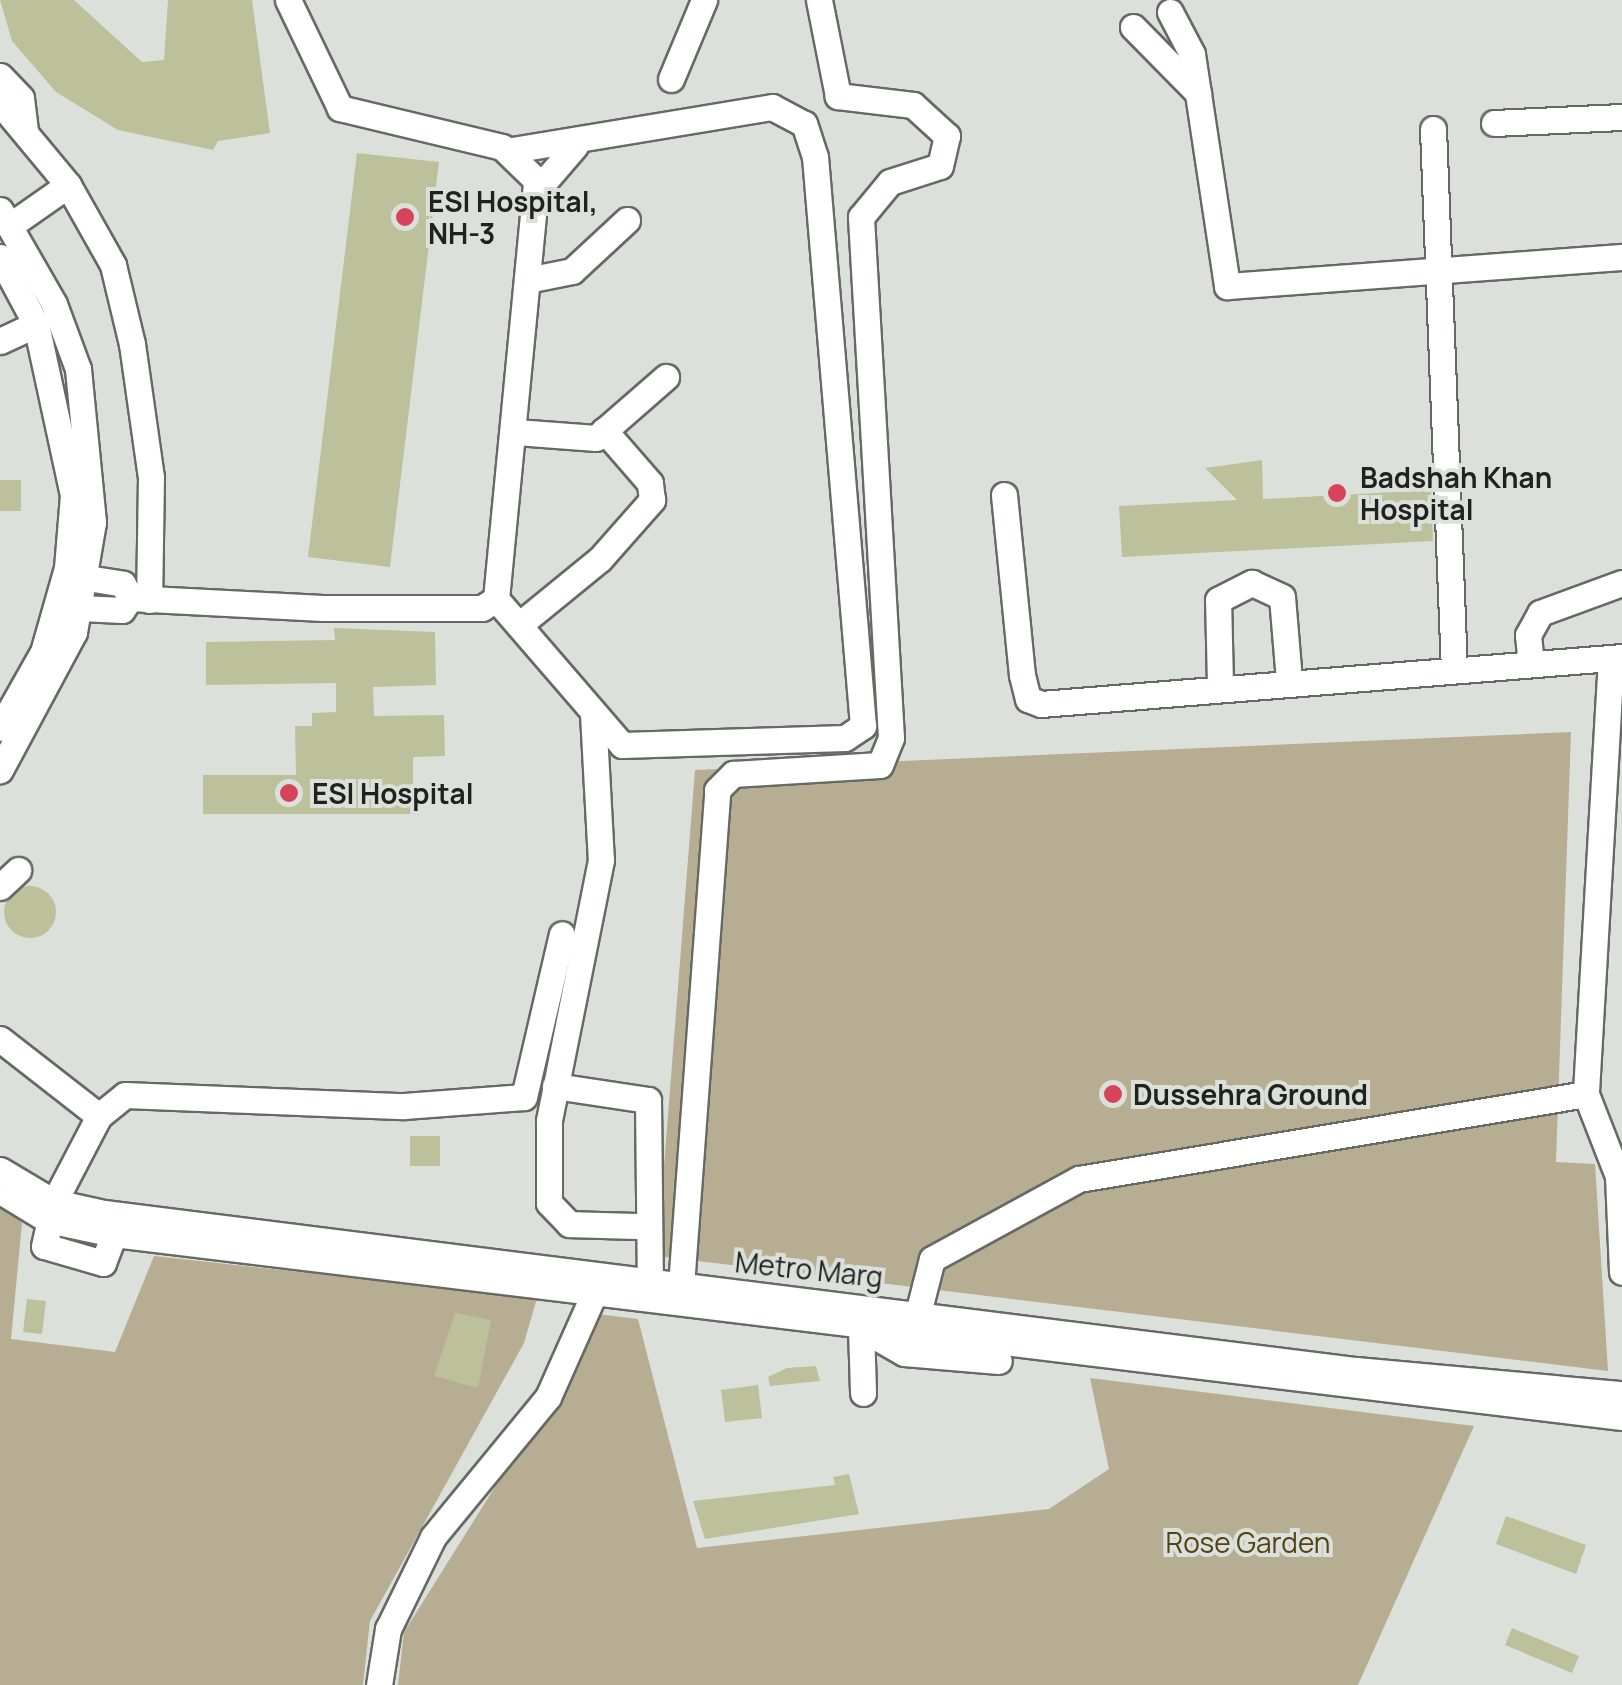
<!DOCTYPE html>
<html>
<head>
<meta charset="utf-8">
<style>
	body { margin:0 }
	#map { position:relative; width:1622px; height:1685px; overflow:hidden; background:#dbe1da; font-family:Manrope,sans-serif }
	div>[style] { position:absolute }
	.green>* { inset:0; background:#b7ad93 }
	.building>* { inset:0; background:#bcc19b }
	.round { border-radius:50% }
	.roads { filter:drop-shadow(2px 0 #656a64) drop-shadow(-2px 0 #656a64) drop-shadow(0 2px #656a64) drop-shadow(0 -2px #656a64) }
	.minor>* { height:25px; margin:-12.5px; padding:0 12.5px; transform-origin:12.5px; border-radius:12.5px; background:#fff }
	.dots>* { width:28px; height:28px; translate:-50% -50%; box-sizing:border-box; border:5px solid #dbe1da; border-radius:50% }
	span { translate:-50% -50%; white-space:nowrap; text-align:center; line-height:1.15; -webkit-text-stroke:8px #dbe1da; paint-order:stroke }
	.poi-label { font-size:28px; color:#202220; font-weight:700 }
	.left { translate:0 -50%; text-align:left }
	.street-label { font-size:28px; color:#202220 }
	.park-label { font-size:28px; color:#524215 }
</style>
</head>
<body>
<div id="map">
	<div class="green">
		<i style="clip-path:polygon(1571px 732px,1556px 1162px,1595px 1164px,1608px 1371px,657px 1256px,695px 770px)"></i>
		<i style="clip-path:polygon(0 1205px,22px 1223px,11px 1339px,115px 1352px,154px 1256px,537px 1298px,524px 1343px,370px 1621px,363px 1685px,0 1685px)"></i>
		<i style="clip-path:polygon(581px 1312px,638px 1319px,697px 1548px,1049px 1509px,1109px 1469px,1090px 1378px,1474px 1426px,1358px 1685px,398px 1685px,404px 1632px,547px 1404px)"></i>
	</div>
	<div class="building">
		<i style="clip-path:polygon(0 0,74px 0,142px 62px,164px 60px,168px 0,252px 0,270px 133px,218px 141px,213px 150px,118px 130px,56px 92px,12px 41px)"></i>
		<i style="clip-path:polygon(357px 153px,439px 162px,390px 567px,308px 557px)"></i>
		<i style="clip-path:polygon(1262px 460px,1263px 499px,1431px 490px,1433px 541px,1122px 557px,1119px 506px,1237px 500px,1205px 468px)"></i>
		<i style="clip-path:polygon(0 480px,21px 480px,21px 511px,0 511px)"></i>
		<i style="clip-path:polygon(334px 628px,435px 632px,436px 685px,373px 687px,374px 716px,444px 715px,445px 756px,413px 757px,413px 814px,203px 814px,203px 775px,296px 775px,295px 726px,312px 726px,312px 713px,336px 712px,336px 683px,206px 685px,206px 642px,335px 640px)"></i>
		<i class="round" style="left:4px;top:886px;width:52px;height:52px"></i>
		<i style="clip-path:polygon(410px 1136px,440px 1136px,440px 1166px,410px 1166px)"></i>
		<i style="clip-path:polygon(27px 1299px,46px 1301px,42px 1334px,23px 1332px)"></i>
		<i style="clip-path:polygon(455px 1313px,491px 1320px,478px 1388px,434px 1376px)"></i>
		<i style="clip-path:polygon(816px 1366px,820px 1381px,770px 1386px,768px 1377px,787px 1368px)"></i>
		<i style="clip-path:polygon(758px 1385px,762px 1418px,725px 1422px,721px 1390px)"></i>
		<i style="clip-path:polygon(849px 1474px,859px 1514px,705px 1539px,693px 1501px,835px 1485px,833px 1477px)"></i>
		<i style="clip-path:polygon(1506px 1516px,1586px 1545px,1576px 1574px,1496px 1544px)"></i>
		<i style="clip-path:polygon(1512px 1628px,1579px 1656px,1572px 1673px,1505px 1645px)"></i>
	</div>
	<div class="roads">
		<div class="minor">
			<i style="left:1170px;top:12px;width:47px;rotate:62.4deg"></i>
			<i style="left:1192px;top:54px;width:235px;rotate:81.4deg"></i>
			<i style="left:1227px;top:286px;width:396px;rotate:-4.2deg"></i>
			<i style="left:1133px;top:27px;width:93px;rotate:45.4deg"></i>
			<i style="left:0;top:76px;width:30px;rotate:46deg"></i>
			<i style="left:21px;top:98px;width:34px;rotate:83deg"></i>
			<i style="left:671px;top:79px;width:86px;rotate:-67.3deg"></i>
			<i style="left:0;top:103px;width:107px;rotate:50.3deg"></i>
			<i style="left:68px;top:185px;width:68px;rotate:145.1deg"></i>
			<i style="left:1494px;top:123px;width:128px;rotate:-2.7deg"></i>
			<i style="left:1433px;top:129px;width:541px;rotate:87.78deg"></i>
			<i style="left:68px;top:185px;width:92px;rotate:60.6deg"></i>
			<i style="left:113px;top:265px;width:81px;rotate:76.5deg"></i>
			<i style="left:132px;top:344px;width:134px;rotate:81.9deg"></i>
			<i style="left:151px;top:477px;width:123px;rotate:90.9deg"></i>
			<i style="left:538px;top:189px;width:57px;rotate:-49.3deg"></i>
			<i style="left:0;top:210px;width:108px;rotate:60.1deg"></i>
			<i style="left:54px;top:304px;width:69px;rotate:69.7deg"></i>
			<i style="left:78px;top:369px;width:154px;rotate:84.4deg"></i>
			<i style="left:93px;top:522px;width:112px;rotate:99.8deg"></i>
			<i style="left:74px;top:632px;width:157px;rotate:118.2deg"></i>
			<i style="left:0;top:257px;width:76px;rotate:61.8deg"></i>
			<i style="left:36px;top:324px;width:175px;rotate:77.8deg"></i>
			<i style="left:73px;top:495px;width:73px;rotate:94.7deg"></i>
			<i style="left:67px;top:568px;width:87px;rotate:105.9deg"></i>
			<i style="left:43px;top:652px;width:87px;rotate:119.5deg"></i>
			<i style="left:527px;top:280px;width:46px;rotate:-11.3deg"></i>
			<i style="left:572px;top:271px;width:75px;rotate:-42.8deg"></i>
			<i style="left:0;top:341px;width:40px;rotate:-25deg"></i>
			<i style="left:516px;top:432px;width:80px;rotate:4.3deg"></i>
			<i style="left:596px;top:438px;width:93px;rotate:-41.1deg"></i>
			<i style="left:1004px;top:495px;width:181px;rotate:84.3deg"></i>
			<i style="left:1022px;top:675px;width:25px;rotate:76deg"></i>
			<i style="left:1028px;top:699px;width:14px;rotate:21deg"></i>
			<i style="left:1041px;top:704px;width:583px;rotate:-4.62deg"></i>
			<i style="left:87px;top:578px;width:36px;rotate:9deg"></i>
			<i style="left:123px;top:584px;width:16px;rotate:63deg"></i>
			<i style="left:130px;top:598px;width:193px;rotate:3deg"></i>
			<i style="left:323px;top:608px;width:159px"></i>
			<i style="left:482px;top:608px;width:17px;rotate:-33deg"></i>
			<i style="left:496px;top:599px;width:421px;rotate:-84.5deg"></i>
			<i style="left:536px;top:180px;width:47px;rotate:-135.9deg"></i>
			<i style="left:502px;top:147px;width:167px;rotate:-166.5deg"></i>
			<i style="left:340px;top:108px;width:120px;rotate:-115.7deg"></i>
			<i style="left:496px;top:599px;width:193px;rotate:49.2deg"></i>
			<i style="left:622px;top:745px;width:223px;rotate:-1.8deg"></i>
			<i style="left:845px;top:738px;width:22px;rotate:-34deg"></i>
			<i style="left:863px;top:726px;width:571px;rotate:-94.82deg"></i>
			<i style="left:815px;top:157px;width:35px;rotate:-108deg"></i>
			<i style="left:804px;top:124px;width:36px;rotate:-152deg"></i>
			<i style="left:772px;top:107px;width:265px;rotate:170.6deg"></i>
			<i style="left:80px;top:608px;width:42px;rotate:2.7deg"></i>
			<i style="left:122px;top:610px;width:14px;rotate:-56deg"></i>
			<i style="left:519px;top:625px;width:104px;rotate:-39.2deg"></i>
			<i style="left:600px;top:559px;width:79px;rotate:-48.6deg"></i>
			<i style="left:652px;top:500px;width:17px;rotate:-97deg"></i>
			<i style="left:650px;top:483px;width:70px;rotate:-131deg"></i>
			<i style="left:1611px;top:658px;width:437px;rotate:93.3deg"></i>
			<i style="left:1586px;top:1094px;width:88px;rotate:68.7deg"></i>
			<i style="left:1618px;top:1176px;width:96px;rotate:87.6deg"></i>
			<i style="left:1531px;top:664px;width:29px;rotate:-96deg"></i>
			<i style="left:1528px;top:635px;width:25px;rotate:-61deg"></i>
			<i style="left:1540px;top:613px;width:87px;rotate:-20.1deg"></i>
			<i style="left:1220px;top:685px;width:85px;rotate:-91.3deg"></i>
			<i style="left:1218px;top:600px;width:38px;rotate:-27deg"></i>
			<i style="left:1252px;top:583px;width:33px;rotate:25deg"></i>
			<i style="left:1282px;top:597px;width:83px;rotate:85.2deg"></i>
			<i style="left:593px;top:714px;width:146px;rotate:86.9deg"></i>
			<i style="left:601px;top:860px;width:266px;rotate:101.3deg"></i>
			<i style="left:549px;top:1121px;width:82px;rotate:90deg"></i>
			<i style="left:549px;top:1203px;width:29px;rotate:46deg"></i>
			<i style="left:569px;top:1224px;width:73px;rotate:1.6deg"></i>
			<i style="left:0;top:887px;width:25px;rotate:-43deg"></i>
			<i style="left:0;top:1039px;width:125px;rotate:37.9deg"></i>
			<i style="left:555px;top:1086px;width:94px;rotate:8.6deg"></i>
			<i style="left:648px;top:1100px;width:182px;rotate:89.4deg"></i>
			<i style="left:0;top:1170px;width:63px;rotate:30.7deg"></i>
			<i style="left:54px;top:1202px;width:51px;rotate:12.4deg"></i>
			<i style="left:104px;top:1213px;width:1262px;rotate:7.15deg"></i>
			<i style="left:1356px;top:1370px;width:267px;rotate:5.2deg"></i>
			<i style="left:7px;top:1195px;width:48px;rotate:31.4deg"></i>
			<i style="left:48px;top:1220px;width:67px;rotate:12deg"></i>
			<i style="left:114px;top:1234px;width:1519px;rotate:6.92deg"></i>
			<i style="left:114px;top:1234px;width:31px;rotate:111deg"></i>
			<i style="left:103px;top:1263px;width:61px;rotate:-163.9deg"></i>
			<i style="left:44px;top:1246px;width:45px;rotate:-77.2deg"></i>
			<i style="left:54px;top:1202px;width:97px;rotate:-62.4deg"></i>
			<i style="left:99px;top:1116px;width:33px;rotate:-39deg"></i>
			<i style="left:125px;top:1095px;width:279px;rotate:2.3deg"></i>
			<i style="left:404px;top:1106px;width:120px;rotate:-4.3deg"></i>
			<i style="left:524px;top:1097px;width:167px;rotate:-76.9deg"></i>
			<i style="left:681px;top:1286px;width:497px;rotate:-85.8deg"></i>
			<i style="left:717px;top:790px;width:23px;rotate:-45deg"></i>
			<i style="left:733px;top:774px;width:147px;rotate:-3.5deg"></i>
			<i style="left:880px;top:765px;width:29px;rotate:-68deg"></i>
			<i style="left:891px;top:738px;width:522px;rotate:-93.3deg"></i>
			<i style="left:861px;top:217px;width:45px;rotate:-50.4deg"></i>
			<i style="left:890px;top:182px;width:52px;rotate:-17.7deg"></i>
			<i style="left:940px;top:166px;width:31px;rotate:-77deg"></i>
			<i style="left:947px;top:136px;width:46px;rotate:-137.6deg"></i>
			<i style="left:913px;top:105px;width:76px;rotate:-173.2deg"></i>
			<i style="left:838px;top:96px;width:98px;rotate:-101.2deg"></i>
			<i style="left:915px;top:1325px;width:68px;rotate:-75.6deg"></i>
			<i style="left:932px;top:1259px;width:167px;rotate:-28.6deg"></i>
			<i style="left:1079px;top:1179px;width:514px;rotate:-9.52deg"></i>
			<i style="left:861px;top:1328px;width:65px;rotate:88.2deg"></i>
			<i style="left:869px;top:1333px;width:40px;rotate:29.7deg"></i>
			<i style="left:904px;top:1353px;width:95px;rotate:4.8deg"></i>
			<i style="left:379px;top:1685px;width:57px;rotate:-80.9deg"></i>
			<i style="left:388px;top:1629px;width:102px;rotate:-63.9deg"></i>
			<i style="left:433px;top:1537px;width:181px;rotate:-50.6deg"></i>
			<i style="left:548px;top:1397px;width:128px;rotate:-66deg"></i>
		</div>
	</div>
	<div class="dots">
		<i style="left:405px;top:217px;background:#d5445b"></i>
		<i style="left:1337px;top:493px;background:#d5445b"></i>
		<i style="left:289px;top:793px;background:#d5445b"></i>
		<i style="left:1113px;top:1094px;background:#d5445b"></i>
	</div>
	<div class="poi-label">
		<span class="left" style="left:428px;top:217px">ESI Hospital,<br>NH-3</span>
		<span class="left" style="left:1360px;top:493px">Badshah Khan<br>Hospital</span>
		<span class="left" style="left:312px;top:793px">ESI Hospital</span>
		<span class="left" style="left:1133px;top:1094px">Dussehra Ground</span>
	</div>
	<div class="street-label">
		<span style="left:809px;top:1269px;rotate:6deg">Metro Marg</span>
	</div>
	<div class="park-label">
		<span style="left:1248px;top:1542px">Rose Garden</span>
	</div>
</div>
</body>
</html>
